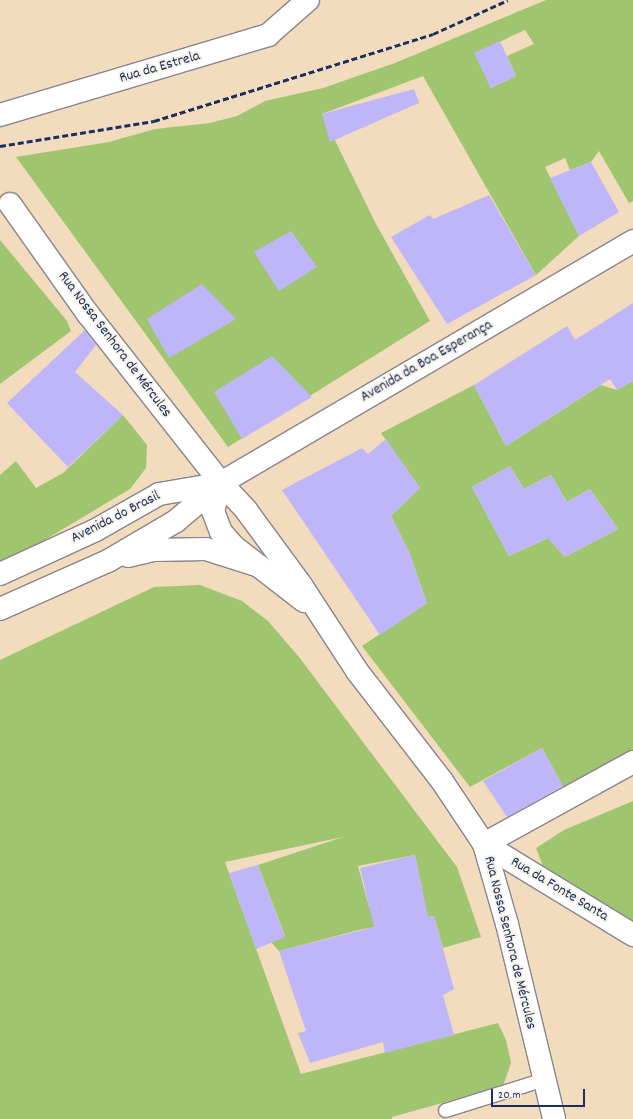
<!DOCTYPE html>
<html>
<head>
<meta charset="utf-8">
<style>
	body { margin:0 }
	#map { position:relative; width:633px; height:1119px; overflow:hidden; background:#f3dbbd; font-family:Dekko,sans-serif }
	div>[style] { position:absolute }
	.green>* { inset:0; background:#a0c56f }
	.building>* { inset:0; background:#bfb6f9 }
	.roads { filter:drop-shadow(1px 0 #87858e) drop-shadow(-1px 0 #87858e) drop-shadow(0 1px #87858e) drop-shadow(0 -1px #87858e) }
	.lane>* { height:13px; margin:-6.5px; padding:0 6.5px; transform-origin:6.5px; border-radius:6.5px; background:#fff }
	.street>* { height:22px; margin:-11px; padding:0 11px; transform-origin:11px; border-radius:11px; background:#fff }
	.secondary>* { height:22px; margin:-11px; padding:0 11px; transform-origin:11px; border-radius:11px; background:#fff }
	.rail>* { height:3px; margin-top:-1.5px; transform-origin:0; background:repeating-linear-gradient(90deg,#1b2f5e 0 6px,transparent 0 9px) }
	span { translate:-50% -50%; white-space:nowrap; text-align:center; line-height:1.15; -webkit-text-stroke:4px #f7f3e8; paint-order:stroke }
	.street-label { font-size:15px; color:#1b2f5e }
	.scale { position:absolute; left:491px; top:1089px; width:94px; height:18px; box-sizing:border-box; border:2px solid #1b2f5e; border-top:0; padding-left:5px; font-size:12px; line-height:14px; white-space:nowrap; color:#1b2f5e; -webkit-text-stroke:3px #f7f3e8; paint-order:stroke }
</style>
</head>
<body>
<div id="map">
	<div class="green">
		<i style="clip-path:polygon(evenodd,546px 0,633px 0,633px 201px,629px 203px,599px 151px,591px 162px,570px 170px,565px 158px,545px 167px,579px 236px,536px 275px,423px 76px,322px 114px,375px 222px,430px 321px,228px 447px,16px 157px,109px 142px,155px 129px,210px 123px,237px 116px,265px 101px,323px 88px,395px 63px,546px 0,525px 30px,534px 44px,507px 56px,516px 76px,491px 88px,475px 53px,525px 30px)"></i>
		<i style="clip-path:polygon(0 240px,67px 321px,71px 331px,0 384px)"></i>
		<i style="clip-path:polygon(evenodd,633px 381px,633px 751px,565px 790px,542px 748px,470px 787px,362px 646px,427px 603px,409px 552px,391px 516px,420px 488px,381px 433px,474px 385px,506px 446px,601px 385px,617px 390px,633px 381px,510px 466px,524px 489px,551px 475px,567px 502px,590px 489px,618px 529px,565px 557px,548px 538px,509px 556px,472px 487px,510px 466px)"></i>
		<i style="clip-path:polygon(123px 415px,147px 445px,146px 468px,130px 489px,18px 556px,0 562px,0 475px,16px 461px,36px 488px,63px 473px)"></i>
		<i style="clip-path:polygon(evenodd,200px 585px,242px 601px,268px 621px,299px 657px,457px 867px,481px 937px,443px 948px,434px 916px,359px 930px,279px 951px,271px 942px,285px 936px,258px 865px,343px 837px,225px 862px,301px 1074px,498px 1023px,506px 1040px,511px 1063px,503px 1086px,392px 1117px,392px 1119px,0 1119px,0 660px,154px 587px,200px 585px,415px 855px,423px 894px,369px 907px,358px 866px,415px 855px)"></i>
		<i style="clip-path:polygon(633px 801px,633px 921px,543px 866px,536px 848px,564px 830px)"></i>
	</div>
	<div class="building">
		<i style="clip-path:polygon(500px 41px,516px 76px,491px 88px,474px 53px)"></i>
		<i style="clip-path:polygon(414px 89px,419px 103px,330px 142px,322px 114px)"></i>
		<i style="clip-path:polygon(591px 162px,619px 212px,579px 236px,550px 178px)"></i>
		<i style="clip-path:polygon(489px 195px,536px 275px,447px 324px,391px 237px,430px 215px,433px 219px)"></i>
		<i style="clip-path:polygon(291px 231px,317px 267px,279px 291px,254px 252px)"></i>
		<i style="clip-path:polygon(202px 284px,236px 319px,169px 358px,147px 319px)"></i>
		<i style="clip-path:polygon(633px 303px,633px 381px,617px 390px,610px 379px,506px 446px,474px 385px,567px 326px,575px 340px)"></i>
		<i style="clip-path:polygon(85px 330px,96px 345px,75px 372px,123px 415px,68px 467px,7px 403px)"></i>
		<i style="clip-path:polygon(272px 356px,312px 397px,242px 439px,214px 392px)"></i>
		<i style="clip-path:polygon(386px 439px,420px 488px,391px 516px,409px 552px,427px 603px,380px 635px,282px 490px,362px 448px,368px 454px)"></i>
		<i style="clip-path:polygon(510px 466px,524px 489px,551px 475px,567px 502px,590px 489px,618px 529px,565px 557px,548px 538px,509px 556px,472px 487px)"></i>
		<i style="clip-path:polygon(542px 748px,563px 786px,507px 817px,483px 781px)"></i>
		<i style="clip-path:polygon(415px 855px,428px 917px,434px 916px,454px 989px,443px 995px,454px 1035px,385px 1053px,383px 1042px,310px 1063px,298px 1033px,306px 1031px,279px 951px,374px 927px,360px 868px)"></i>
		<i style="clip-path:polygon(258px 865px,285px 937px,256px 949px,229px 873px)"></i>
	</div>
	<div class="roads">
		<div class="lane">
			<i style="left:445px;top:1110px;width:104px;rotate:-17.4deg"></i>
		</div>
		<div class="street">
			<i style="left:0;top:115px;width:280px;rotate:-16.6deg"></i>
			<i style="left:268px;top:35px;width:53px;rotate:-41.2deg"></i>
			<i style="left:10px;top:204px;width:135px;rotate:54.7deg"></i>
			<i style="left:88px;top:314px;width:215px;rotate:51.8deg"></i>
			<i style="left:221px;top:483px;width:37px;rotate:47deg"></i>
			<i style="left:246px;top:510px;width:93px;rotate:53.7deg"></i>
			<i style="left:301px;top:585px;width:103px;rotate:56.9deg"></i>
			<i style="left:357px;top:671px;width:139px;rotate:52.3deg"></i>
			<i style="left:442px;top:781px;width:76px;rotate:56.3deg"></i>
			<i style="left:484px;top:844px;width:83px;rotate:74deg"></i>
			<i style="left:507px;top:924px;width:201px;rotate:76.4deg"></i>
			<i style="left:221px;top:483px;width:478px;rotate:-30.4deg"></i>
			<i style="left:221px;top:483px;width:29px;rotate:106deg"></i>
			<i style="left:213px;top:511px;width:22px;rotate:69deg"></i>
			<i style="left:221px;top:532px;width:18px;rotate:49deg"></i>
			<i style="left:233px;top:546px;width:90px;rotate:37.8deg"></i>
			<i style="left:484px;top:844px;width:175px;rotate:31.4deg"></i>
			<i style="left:484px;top:844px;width:170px;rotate:-28.8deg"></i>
		</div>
		<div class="secondary">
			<i style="left:128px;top:556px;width:26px;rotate:-13deg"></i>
			<i style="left:153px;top:550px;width:53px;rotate:-1.1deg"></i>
			<i style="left:206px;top:549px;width:56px;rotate:17.8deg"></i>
			<i style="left:0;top:574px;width:103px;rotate:-24.6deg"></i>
			<i style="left:94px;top:531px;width:75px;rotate:-29.6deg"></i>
			<i style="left:159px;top:494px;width:61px;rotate:-9.5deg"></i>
			<i style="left:0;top:609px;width:118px;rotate:-24deg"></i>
			<i style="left:108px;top:561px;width:79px;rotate:-30.5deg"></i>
			<i style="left:176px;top:521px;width:59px;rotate:-40.2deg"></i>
		</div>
	</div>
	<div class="rail">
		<i style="left:0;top:146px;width:156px;rotate:-9.2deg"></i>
		<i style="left:154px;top:121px;width:292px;rotate:-17.3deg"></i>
		<i style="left:433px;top:34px;width:82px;rotate:-24.4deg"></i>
	</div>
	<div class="street-label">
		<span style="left:160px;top:68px;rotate:-16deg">Rua da Estrela</span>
		<span style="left:114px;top:345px;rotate:53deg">Rua Nossa Senhora de Mércules</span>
		<span style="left:427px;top:362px;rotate:-30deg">Avenida da Boa Esperança</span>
		<span style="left:116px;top:518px;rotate:-27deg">Avenida do Brasil</span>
		<span style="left:559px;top:890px;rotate:31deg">Rua da Fonte Santa</span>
		<span style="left:509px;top:943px;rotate:76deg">Rua Nossa Senhora de Mércules</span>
	</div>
	<div class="scale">20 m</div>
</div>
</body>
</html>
